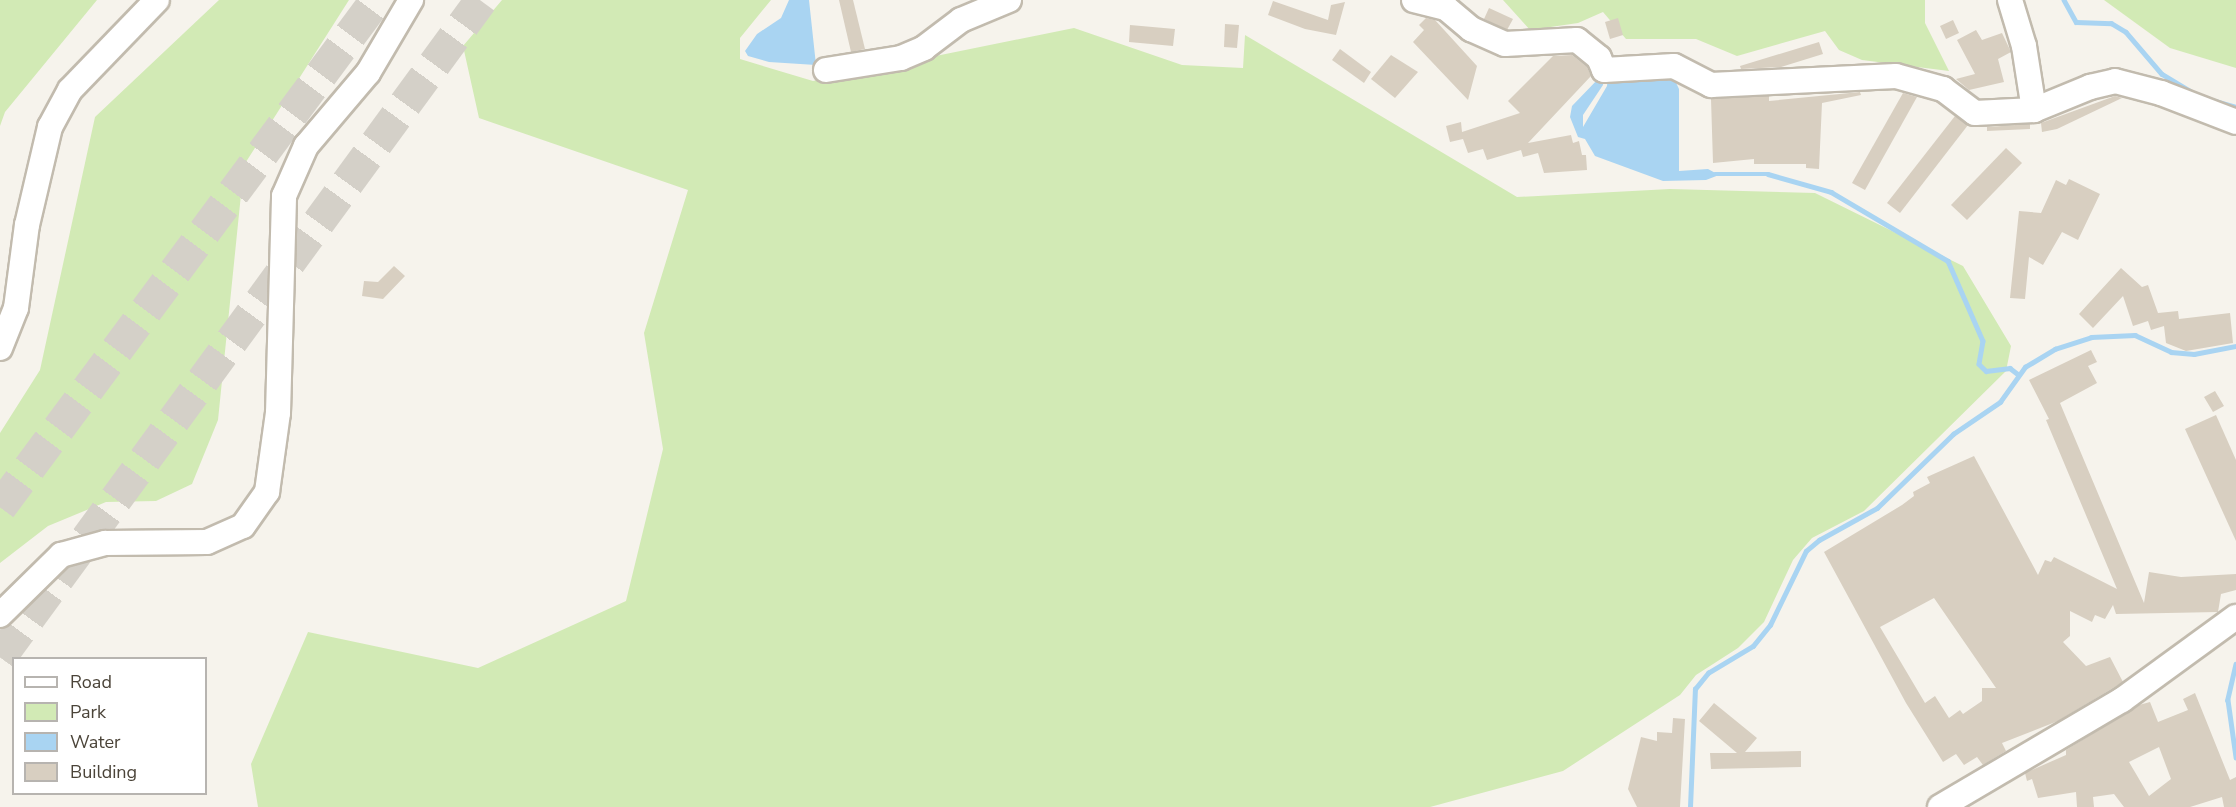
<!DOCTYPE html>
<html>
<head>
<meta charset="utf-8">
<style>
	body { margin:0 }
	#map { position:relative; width:2236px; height:807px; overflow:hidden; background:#f6f3ec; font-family:"Nunito Sans",sans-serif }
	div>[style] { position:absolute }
	.green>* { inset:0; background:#d2eab5 }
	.water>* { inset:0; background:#a9d4f2 }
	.stream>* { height:4.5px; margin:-2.25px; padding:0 2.25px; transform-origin:2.25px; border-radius:2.25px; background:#a9d4f2 }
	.building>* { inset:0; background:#d8cfc1 }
	.highway-tunnel>* { height:33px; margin-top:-16.5px; transform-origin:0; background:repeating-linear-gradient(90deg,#d4d0c8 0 33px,transparent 0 49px) }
	.roads { filter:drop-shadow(2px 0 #c2bbae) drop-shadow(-2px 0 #c2bbae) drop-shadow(0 2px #c2bbae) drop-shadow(0 -2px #c2bbae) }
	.minor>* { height:24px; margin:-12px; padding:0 12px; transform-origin:12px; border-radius:12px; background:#fff }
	span { translate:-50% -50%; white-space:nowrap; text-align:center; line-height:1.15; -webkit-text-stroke:6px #fff; paint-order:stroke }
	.legend { position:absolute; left:12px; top:657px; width:195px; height:138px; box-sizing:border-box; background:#fff; border:2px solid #b7b4b0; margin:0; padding:8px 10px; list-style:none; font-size:18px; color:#4b4439 }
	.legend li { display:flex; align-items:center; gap:12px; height:30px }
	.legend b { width:30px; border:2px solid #b7b4b0 }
</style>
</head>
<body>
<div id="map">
	<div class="green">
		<i style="clip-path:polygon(0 0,97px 0,5px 112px,0 126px)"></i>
		<i style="clip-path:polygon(219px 0,349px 0,244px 165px,218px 420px,192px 484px,156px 501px,106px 502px,48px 526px,0 563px,0 433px,40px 370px,95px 117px)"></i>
		<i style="clip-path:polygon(502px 0,771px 0,740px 38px,740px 59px,813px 81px,1074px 28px,1182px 65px,1243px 68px,1245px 35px,1517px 197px,1670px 189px,1815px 193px,1963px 266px,2011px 346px,2006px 371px,1864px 511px,1812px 538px,1793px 560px,1764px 622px,1738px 648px,1696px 675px,1680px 695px,1563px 771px,1430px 807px,258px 807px,251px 764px,308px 632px,478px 668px,626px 601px,663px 449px,644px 333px,688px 190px,479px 118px,463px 46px)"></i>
		<i style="clip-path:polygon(1503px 0,1925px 0,1925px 23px,1949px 71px,1862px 60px,1839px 50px,1825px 31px,1737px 56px,1696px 39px,1626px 39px,1603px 12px,1578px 23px,1530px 30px)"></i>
		<i style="clip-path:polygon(2104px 0,2236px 0,2236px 68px,2170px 48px)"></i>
	</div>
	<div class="water">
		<i style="clip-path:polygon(789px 0,809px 0,816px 65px,769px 62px,748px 56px,745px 51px,757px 34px,781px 18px)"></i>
		<i style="clip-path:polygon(1670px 70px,1679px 89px,1679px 171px,1708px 169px,1719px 175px,1706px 180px,1663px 181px,1595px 156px,1585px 139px,1578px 137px,1570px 117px,1572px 106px,1600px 77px,1604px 75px,1603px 85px,1583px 115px,1583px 127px,1607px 86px,1608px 75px)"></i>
	</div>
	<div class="stream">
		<i style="left:2064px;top:0;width:25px;rotate:61deg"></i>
		<i style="left:2076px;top:22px;width:35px;rotate:2deg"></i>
		<i style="left:2111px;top:23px;width:17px;rotate:31deg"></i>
		<i style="left:2126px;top:32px;width:55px;rotate:49.4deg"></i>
		<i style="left:2162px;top:74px;width:41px;rotate:31deg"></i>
		<i style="left:2208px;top:99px;width:29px;rotate:16deg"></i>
		<i style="left:1715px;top:174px;width:53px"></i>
		<i style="left:1768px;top:174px;width:66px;rotate:15.9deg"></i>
		<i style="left:1831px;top:192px;width:136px;rotate:30.5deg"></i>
		<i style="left:1948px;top:261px;width:87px;rotate:66.4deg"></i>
		<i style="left:1983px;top:341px;width:23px;rotate:100deg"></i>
		<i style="left:1979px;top:364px;width:10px;rotate:45deg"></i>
		<i style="left:1986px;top:371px;width:24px;rotate:-7deg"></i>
		<i style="left:2010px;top:368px;width:11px;rotate:38deg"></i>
		<i style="left:2236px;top:664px;width:37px;rotate:103deg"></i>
		<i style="left:2228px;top:700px;width:58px;rotate:82deg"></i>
		<i style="left:1690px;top:807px;width:118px;rotate:-87.6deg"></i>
		<i style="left:1695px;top:689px;width:21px;rotate:-51deg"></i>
		<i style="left:1708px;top:673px;width:52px;rotate:-31deg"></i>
		<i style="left:1753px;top:646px;width:27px;rotate:-51deg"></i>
		<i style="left:1770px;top:625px;width:82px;rotate:-64.1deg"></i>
		<i style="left:1806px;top:551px;width:17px;rotate:-40deg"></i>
		<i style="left:1819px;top:540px;width:66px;rotate:-28.9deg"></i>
		<i style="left:1877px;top:508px;width:106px;rotate:-44.2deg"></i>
		<i style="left:1953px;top:434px;width:57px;rotate:-34.2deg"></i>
		<i style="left:2000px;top:402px;width:43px;rotate:-54.5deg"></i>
		<i style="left:2025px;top:367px;width:35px;rotate:-31deg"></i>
		<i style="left:2055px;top:349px;width:38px;rotate:-18deg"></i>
		<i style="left:2091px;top:337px;width:44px;rotate:-2.6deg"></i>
		<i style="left:2135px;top:335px;width:40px;rotate:25deg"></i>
		<i style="left:2171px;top:352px;width:23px;rotate:5deg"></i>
		<i style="left:2194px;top:354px;width:43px;rotate:-10.8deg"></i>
	</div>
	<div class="building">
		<i style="clip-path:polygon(839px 0,853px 0,865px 49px,851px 52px)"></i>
		<i style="clip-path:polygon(1273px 1px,1328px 20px,1331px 5px,1345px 2px,1336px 35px,1305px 29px,1268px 15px)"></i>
		<i style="clip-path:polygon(1489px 8px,1513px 19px,1507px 30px,1484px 19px)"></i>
		<i style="clip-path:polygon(1426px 18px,1435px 20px,1477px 66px,1468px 100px,1413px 42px,1424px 30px,1419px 25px)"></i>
		<i style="clip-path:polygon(1618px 18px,1623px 35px,1610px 39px,1605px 22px)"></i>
		<i style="clip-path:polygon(1953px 20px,1959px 33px,1946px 39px,1940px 26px)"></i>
		<i style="clip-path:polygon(1225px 24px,1239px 25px,1237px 48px,1224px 47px)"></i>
		<i style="clip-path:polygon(1130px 25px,1175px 29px,1173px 46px,1129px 42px)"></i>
		<i style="clip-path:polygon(1976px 30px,1982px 40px,2002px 33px,2011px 52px,1998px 59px,2004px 82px,1969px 90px,1956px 79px,1975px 74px,1957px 40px)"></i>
		<i style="clip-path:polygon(1819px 42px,1823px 54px,1781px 67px,1741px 69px,1740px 66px)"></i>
		<i style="clip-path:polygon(1340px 49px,1371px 72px,1364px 83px,1332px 60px)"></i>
		<i style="clip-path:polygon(1391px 55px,1418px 72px,1395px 98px,1371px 79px)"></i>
		<i style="clip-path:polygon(1572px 55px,1587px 67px,1591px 76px,1528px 143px,1571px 135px,1573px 143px,1579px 141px,1582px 155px,1586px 155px,1587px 170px,1544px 173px,1538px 153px,1523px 157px,1521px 150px,1487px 160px,1483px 149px,1468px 153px,1463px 139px,1450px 142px,1446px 126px,1461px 122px,1462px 132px,1520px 113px,1508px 101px,1553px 56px)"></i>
		<i style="clip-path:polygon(1860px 92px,1861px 95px,1822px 103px,1819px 169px,1806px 168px,1806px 164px,1754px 164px,1754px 159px,1713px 163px,1711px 99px,1769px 96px,1769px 101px)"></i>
		<i style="clip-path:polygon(1903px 93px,1917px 97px,1865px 190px,1852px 183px)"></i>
		<i style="clip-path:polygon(2115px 96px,2122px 98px,2057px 129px,2042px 132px,2041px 123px)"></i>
		<i style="clip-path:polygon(1955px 116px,1968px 125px,1900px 213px,1887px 203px)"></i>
		<i style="clip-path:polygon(2030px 124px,2030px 129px,1987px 131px,1987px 127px)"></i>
		<i style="clip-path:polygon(2006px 148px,2022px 163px,1967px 220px,1951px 205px)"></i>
		<i style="clip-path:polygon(2069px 179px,2100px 194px,2078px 240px,2062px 232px,2043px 265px,2029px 257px,2025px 299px,2010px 298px,2019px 211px,2041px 213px,2056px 180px,2066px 185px)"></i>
		<i style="clip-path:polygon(394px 266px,405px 276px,383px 299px,362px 296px,364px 281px,378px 282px)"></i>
		<i style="clip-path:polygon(2121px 268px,2142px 287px,2148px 285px,2158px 313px,2178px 311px,2179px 319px,2230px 313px,2233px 343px,2186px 351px,2166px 343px,2164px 326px,2151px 330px,2148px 321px,2133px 326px,2123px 296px,2093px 328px,2079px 314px)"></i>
		<i style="clip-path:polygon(evenodd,2091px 350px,2097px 362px,2088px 366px,2097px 383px,2060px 403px,2144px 603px,2149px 572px,2181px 577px,2236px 574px,2236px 590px,2221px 594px,2218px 612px,2116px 614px,2113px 605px,2105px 619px,2095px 615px,2092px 622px,2070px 611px,2070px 636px,2063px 642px,2086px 666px,2110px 657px,2123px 682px,2058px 721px,2002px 743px,2006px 751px,1983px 765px,1977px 757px,1964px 765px,1956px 754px,1943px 762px,1906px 703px,1824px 552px,1902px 505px,1914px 496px,1913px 492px,1930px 483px,1927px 477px,1974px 456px,2038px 575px,2045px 560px,2051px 562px,2054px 557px,2117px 589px,2046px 420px,2049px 419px,2029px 380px,2091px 350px,1934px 598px,1996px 688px,1982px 688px,1982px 701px,1963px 714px,1960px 710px,1949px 718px,1935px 696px,1925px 703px,1880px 627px,1934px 598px)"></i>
		<i style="clip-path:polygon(2215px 391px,2224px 406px,2213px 412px,2204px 397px)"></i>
		<i style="clip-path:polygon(2216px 415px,2236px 460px,2236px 541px,2185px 429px)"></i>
		<i style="clip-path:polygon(evenodd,2195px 693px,2230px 780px,2236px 777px,2236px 807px,2224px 807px,2222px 797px,2190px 807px,2124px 807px,2114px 794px,2093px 797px,2094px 807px,2077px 807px,2076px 792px,2038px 798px,2032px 779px,2027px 781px,2025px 773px,2066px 755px,2066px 750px,2139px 705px,2150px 702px,2158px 722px,2188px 710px,2183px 699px,2195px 693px,2159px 747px,2171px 779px,2149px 796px,2129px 762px,2159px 747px)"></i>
		<i style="clip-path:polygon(1714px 703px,1757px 738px,1745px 752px,1801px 751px,1801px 767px,1711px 769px,1710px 753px,1737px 753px,1699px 721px)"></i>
		<i style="clip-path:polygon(1673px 718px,1685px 719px,1680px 807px,1637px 807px,1628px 789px,1641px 737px,1657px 741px,1657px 732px,1672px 733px)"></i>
	</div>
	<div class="highway-tunnel">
		<i style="left:0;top:507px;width:631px;rotate:-53.44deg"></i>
		<i style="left:0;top:657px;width:814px;rotate:-53.79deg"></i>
	</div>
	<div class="roads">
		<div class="minor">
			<i style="left:1414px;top:0;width:33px;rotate:14deg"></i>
			<i style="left:1446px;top:8px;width:33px;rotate:40deg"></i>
			<i style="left:1471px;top:29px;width:37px;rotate:24deg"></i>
			<i style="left:1505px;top:44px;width:72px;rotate:-3.2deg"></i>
			<i style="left:1577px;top:40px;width:28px;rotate:39deg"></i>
			<i style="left:1599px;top:58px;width:13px;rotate:67deg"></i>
			<i style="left:1604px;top:70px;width:70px;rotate:-3.3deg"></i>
			<i style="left:1674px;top:66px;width:42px;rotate:27.2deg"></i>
			<i style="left:1711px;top:85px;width:185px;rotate:-2.8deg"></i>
			<i style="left:1896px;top:76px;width:49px;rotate:15.5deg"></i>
			<i style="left:1943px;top:89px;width:40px;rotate:37deg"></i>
			<i style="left:1975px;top:113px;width:59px;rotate:-2.9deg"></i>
			<i style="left:2034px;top:110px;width:61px;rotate:-22.3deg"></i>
			<i style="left:2090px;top:87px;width:26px;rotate:-13deg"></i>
			<i style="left:2115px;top:81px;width:48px;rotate:14.6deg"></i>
			<i style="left:2161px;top:93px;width:80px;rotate:21.1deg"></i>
			<i style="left:2010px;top:0;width:48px;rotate:73.1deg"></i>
			<i style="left:2024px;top:46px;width:65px;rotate:81.1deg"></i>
			<i style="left:826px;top:70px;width:76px;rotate:-9.1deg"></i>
			<i style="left:901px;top:58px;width:25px;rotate:-23deg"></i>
			<i style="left:924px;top:48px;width:46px;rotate:-37.1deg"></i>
			<i style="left:961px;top:20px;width:52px;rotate:-22.6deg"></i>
			<i style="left:0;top:348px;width:43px;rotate:-68.2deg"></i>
			<i style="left:16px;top:308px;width:84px;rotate:-82.5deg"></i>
			<i style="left:27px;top:225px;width:101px;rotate:-76.8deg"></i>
			<i style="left:50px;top:127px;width:42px;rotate:-61.6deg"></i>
			<i style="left:70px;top:90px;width:125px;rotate:-46deg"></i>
			<i style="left:0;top:615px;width:86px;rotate:-44.5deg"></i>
			<i style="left:61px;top:555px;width:46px;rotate:-15.3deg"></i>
			<i style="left:105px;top:543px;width:102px;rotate:-0.6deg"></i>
			<i style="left:207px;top:542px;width:39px;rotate:-24deg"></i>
			<i style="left:243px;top:526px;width:42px;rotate:-54.8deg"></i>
			<i style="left:267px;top:492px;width:80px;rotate:-82.1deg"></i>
			<i style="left:278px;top:413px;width:217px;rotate:-88.4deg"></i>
			<i style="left:284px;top:196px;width:55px;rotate:-66.3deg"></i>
			<i style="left:306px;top:146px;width:96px;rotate:-49.7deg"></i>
			<i style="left:368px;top:73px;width:85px;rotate:-59.5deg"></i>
			<i style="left:1940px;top:807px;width:211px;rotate:-30.5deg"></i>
			<i style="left:2122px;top:700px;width:141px;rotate:-36.1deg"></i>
		</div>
	</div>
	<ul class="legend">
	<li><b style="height:8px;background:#fff"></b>Road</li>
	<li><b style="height:16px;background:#d2eab5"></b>Park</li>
	<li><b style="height:16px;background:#a9d4f2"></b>Water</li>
	<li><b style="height:16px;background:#d8cfc1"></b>Building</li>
	</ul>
</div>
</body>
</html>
